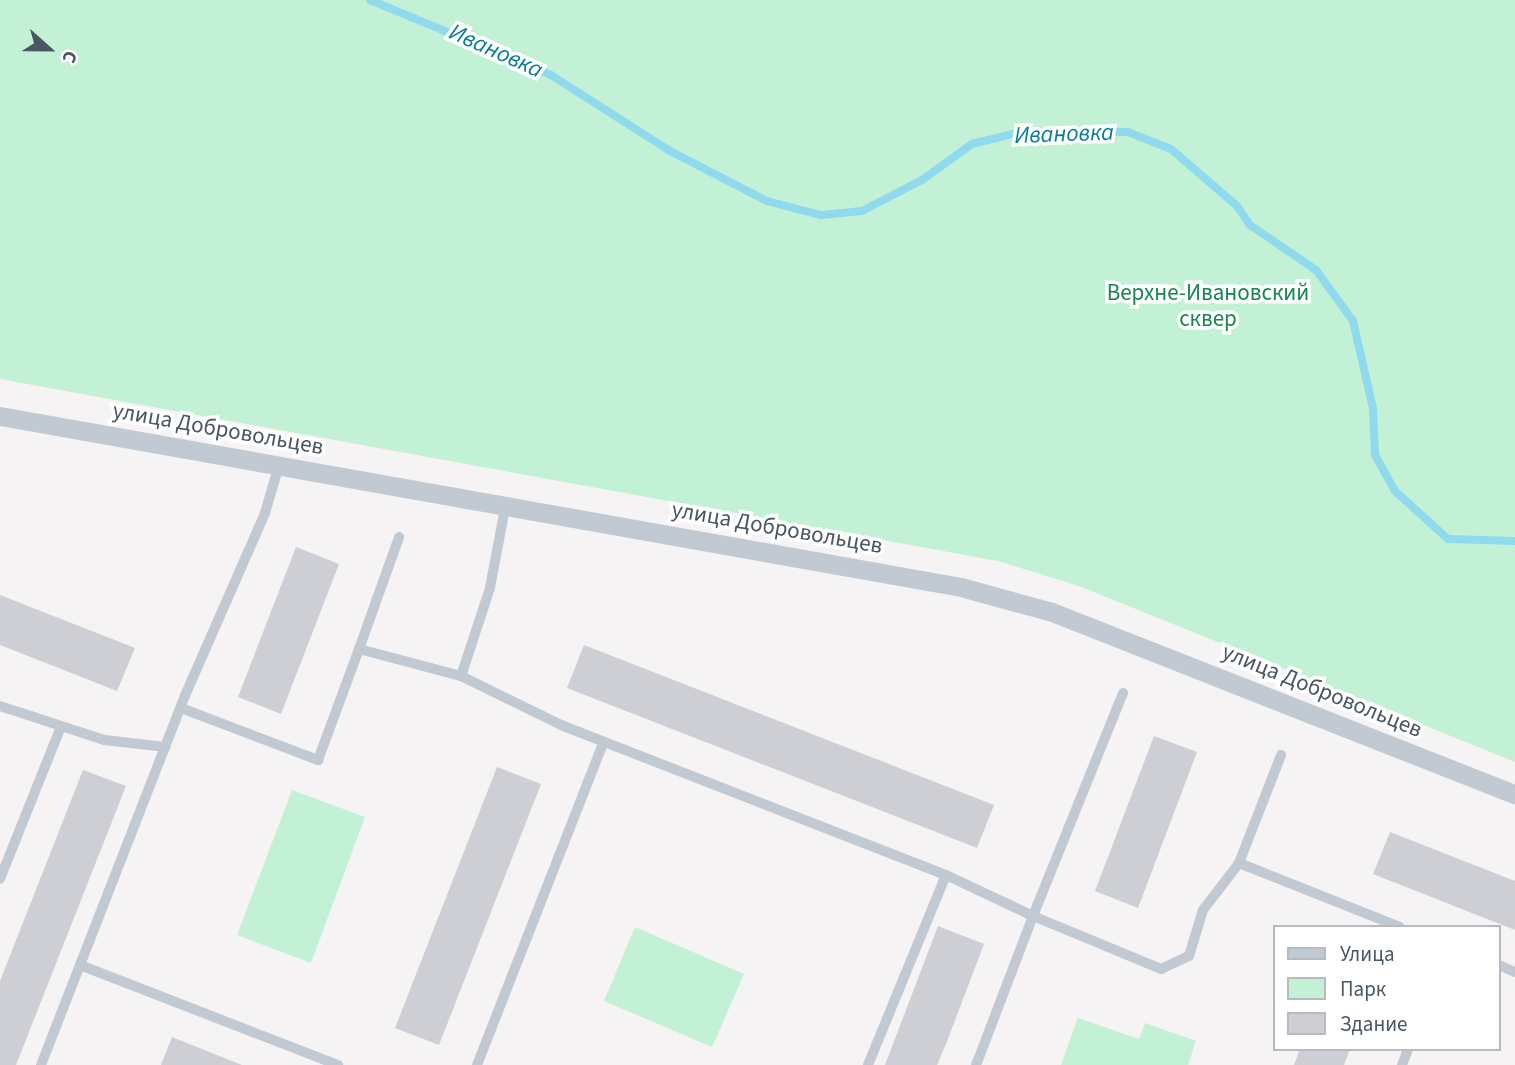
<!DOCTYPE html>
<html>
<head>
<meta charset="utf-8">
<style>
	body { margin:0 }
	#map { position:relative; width:1515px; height:1065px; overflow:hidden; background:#f5f3f3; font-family:"Source Sans 3",sans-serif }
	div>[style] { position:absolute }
	.green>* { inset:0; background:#c3f1d5 }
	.stream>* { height:8px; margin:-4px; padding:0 4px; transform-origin:4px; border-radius:4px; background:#90daee }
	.building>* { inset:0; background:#cdcfd5 }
	.service>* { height:10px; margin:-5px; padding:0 5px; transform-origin:5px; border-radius:5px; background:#c1cad2 }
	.minor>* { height:19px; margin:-9.5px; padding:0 9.5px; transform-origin:9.5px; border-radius:9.5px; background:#c1cad2 }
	span { translate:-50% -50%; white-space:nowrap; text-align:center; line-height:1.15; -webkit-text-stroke:7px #fff; paint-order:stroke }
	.park-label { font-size:23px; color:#17864f }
	.street-label { font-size:23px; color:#4a5661 }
	.water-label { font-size:24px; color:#0c7c9b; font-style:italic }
	.legend { position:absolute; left:1273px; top:925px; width:228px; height:126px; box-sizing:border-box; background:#fff; border:2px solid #b7bbc0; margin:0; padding:9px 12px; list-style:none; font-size:21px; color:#4a5661 }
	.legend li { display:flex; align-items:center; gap:14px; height:35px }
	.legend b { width:35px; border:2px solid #b7bbc0 }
	.north { position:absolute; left:14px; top:14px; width:70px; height:70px; -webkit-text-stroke:5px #fff; paint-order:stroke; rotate:111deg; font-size:19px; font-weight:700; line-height:28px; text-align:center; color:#4a5661 }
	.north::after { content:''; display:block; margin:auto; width:24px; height:32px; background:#4a5661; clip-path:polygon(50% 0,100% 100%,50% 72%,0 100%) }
</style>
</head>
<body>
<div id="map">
	<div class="green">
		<i style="clip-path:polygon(0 0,1515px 0,1515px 762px,1079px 586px,998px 561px,0 379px)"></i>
		<i style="clip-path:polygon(292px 790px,365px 817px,311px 963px,237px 935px)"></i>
		<i style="clip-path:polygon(635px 927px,744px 974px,712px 1047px,604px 1001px)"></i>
		<i style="clip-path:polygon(1078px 1018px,1139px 1039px,1145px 1023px,1196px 1041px,1188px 1065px,1061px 1065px)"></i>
	</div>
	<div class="stream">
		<i style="left:370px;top:0;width:196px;rotate:22.5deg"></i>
		<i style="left:551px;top:75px;width:141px;rotate:32.6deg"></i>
		<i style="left:670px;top:151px;width:109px;rotate:27.3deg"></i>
		<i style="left:767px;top:201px;width:56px;rotate:14.5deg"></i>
		<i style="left:821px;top:215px;width:41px;rotate:-5.6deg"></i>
		<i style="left:862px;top:211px;width:68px;rotate:-27.3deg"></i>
		<i style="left:922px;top:180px;width:62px;rotate:-35.8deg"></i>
		<i style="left:972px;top:144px;width:49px;rotate:-14deg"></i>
		<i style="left:1020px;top:132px;width:108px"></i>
		<i style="left:1128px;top:132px;width:46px;rotate:21.6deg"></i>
		<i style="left:1171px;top:149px;width:87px;rotate:40.8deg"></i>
		<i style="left:1237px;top:206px;width:23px;rotate:56deg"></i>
		<i style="left:1250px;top:225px;width:80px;rotate:34.3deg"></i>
		<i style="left:1316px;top:270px;width:63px;rotate:54deg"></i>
		<i style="left:1353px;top:321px;width:89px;rotate:77.1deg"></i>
		<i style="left:1373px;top:408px;width:47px;rotate:87.6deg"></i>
		<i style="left:1375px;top:455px;width:41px;rotate:60.9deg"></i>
		<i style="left:1395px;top:491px;width:72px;rotate:42.2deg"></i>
		<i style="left:1448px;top:539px;width:67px;rotate:1.7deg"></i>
	</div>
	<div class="building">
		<i style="clip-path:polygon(296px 547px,339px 564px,281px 714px,238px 697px)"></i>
		<i style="clip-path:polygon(0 595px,135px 648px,117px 691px,0 645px)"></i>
		<i style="clip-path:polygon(584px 645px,994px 805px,977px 848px,567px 688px)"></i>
		<i style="clip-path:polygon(1154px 736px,1197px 752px,1138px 908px,1095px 891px)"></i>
		<i style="clip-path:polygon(497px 767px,541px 784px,439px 1045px,395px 1028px)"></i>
		<i style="clip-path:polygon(83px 770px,126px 786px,16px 1065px,0 1065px,0 981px)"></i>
		<i style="clip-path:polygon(1390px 832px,1515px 881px,1515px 930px,1373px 874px)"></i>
		<i style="clip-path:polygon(938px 926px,984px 944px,946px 1044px,937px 1065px,885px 1065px)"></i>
		<i style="clip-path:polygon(172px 1037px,242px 1065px,161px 1065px)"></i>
		<i style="clip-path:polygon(1300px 1049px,1350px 1049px,1344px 1065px,1294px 1065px)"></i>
	</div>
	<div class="service">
		<i style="left:506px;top:503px;width:86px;rotate:100.7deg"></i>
		<i style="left:490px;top:588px;width:93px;rotate:108.2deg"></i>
		<i style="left:461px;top:676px;width:111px;rotate:26.1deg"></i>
		<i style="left:561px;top:725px;width:413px;rotate:21.3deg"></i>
		<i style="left:946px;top:875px;width:96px;rotate:25.2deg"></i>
		<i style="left:1033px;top:916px;width:160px;rotate:110.9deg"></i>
		<i style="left:359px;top:649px;width:119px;rotate:-70.3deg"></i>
		<i style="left:1123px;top:693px;width:240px;rotate:112deg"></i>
		<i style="left:1033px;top:916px;width:139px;rotate:22.5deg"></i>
		<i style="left:1161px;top:969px;width:31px;rotate:-25deg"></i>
		<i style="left:1189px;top:956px;width:48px;rotate:-73.1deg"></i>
		<i style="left:1203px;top:910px;width:59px;rotate:-52.5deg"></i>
		<i style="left:1239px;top:863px;width:116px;rotate:-68.7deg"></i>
		<i style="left:0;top:706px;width:109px;rotate:18.1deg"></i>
		<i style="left:104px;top:740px;width:62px;rotate:6.4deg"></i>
		<i style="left:181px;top:708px;width:147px;rotate:20.8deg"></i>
		<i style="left:318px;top:760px;width:118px;rotate:-69.7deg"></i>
		<i style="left:359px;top:649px;width:106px;rotate:14.8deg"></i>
		<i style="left:1239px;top:863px;width:173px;rotate:21.7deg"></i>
		<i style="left:0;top:879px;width:162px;rotate:-68.2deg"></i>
		<i style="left:80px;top:965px;width:277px;rotate:21.2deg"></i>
		<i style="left:1499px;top:965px;width:17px;rotate:24deg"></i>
		<i style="left:41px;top:1065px;width:401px;rotate:-68.7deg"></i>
		<i style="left:187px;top:691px;width:194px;rotate:-66.3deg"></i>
		<i style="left:265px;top:513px;width:50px;rotate:-73.7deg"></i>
		<i style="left:477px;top:1065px;width:346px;rotate:-68.6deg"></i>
		<i style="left:868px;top:1065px;width:205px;rotate:-67.7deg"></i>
		<i style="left:1402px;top:1065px;width:17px;rotate:-69deg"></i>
	</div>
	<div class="minor">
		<i style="left:0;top:416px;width:976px;rotate:10.09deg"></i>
		<i style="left:961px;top:587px;width:94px;rotate:15.4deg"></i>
		<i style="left:1052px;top:612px;width:497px;rotate:21.5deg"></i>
	</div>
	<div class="park-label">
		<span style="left:1208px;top:306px">Верхне-Ивановский<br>сквер</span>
	</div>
	<div class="street-label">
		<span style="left:218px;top:429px;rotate:10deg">улица Добровольцев</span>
		<span style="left:777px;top:528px;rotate:10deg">улица Добровольцев</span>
		<span style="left:1322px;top:691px;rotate:22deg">улица Добровольцев</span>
	</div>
	<div class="water-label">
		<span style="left:496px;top:51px;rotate:24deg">Ивановка</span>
		<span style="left:1064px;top:134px;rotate:-2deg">Ивановка</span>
	</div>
	<ul class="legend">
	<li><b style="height:9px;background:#c1cad2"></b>Улица</li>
	<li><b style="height:19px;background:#c3f1d5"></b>Парк</li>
	<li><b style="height:19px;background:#cdcfd5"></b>Здание</li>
	</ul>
	<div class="north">С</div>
</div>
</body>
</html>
